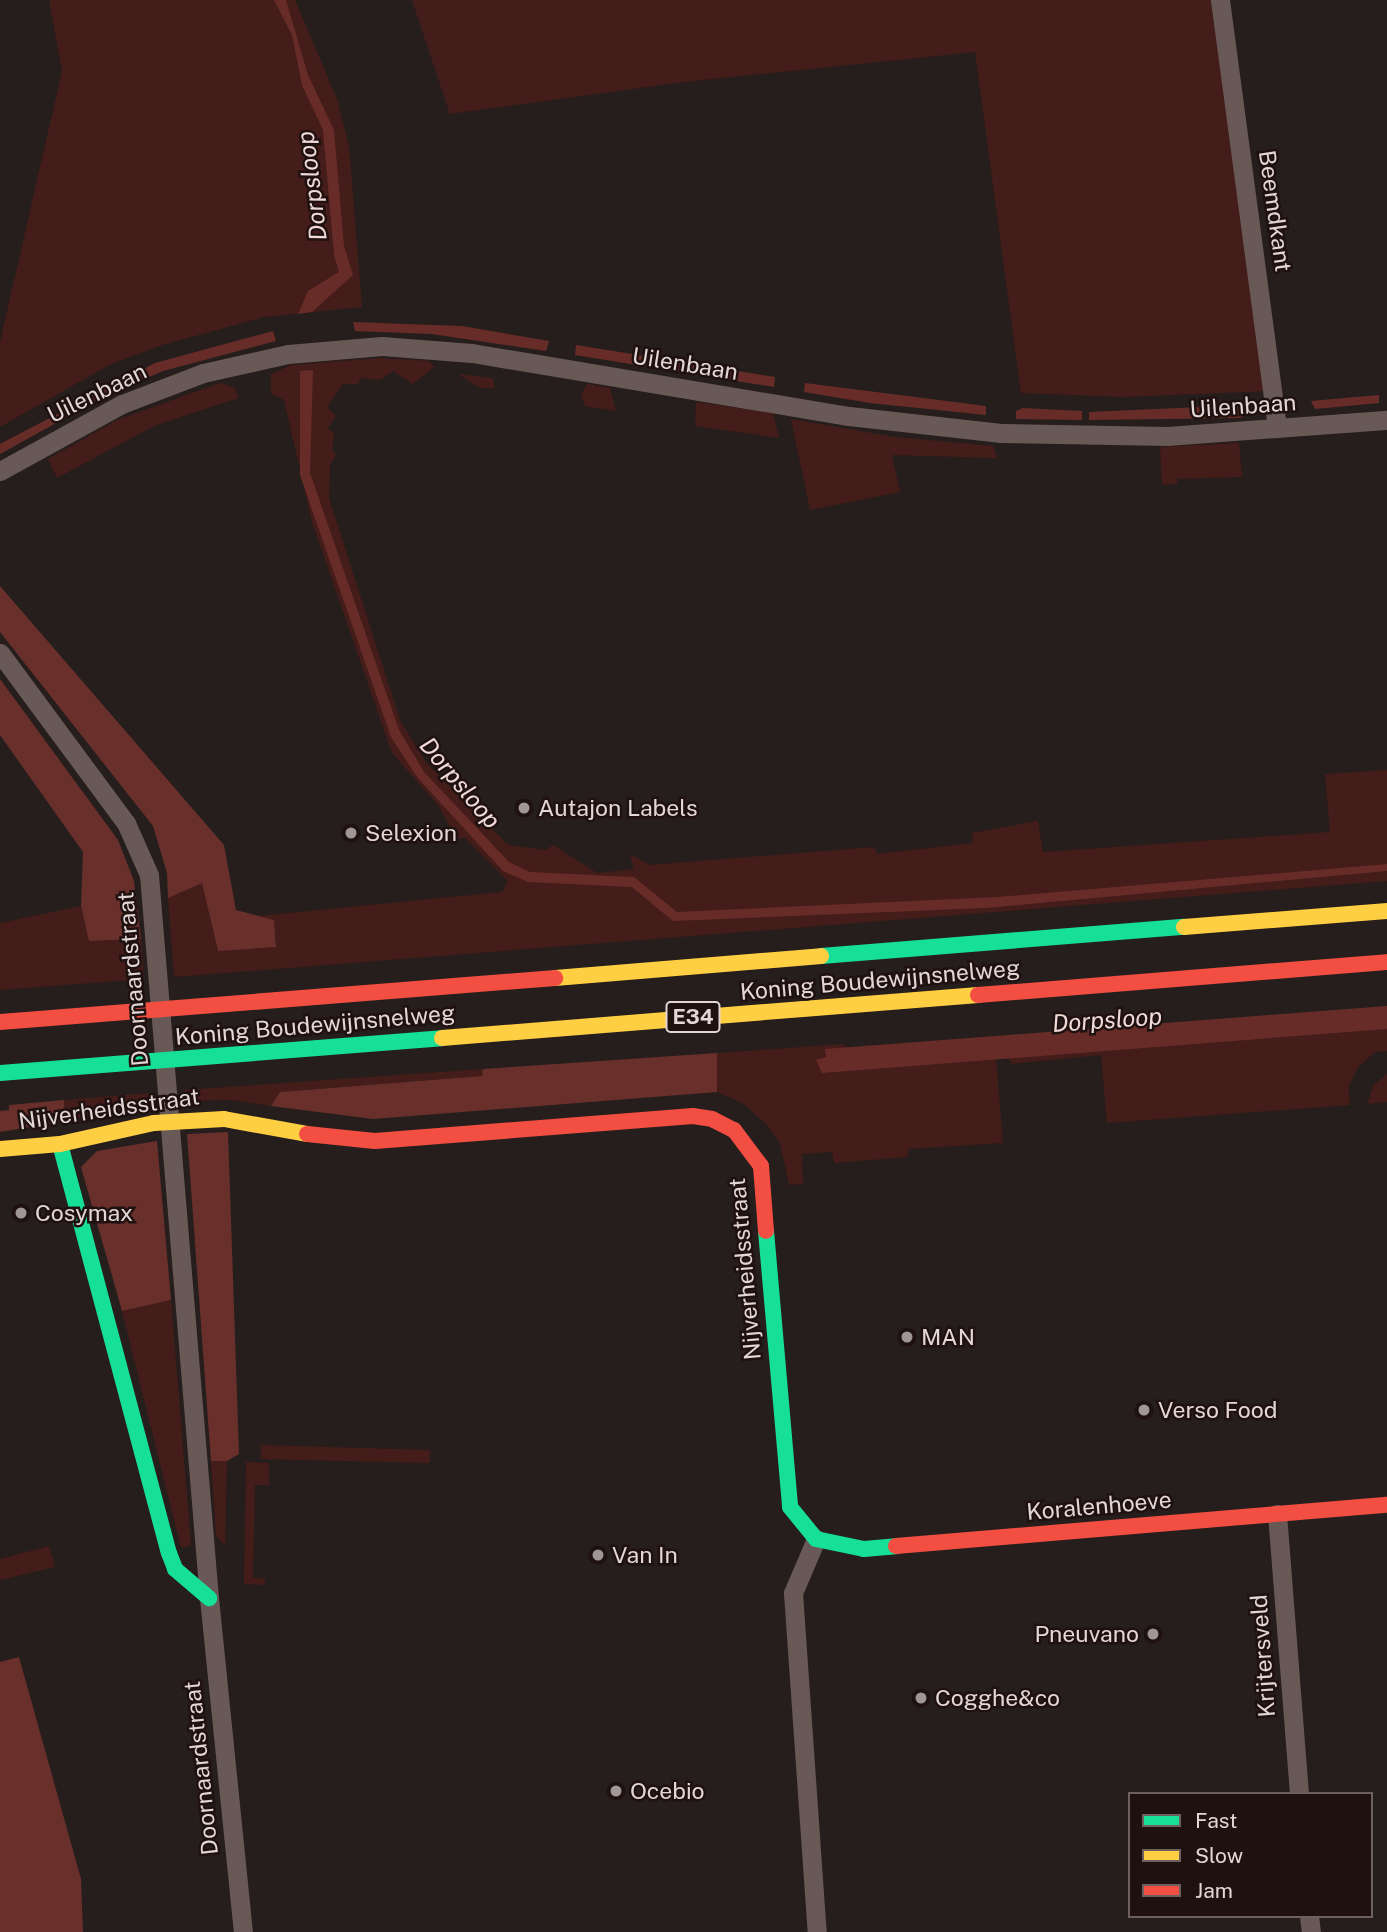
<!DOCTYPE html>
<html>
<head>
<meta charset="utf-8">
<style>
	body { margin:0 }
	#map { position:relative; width:1387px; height:1932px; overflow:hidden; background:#261e1c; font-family:"Public Sans",sans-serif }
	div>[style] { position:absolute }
	.green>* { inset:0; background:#441c19 }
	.forest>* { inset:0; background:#692f2b }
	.water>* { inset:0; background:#682c28 }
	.street>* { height:19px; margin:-9.5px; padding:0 9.5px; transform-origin:9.5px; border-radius:9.5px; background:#685856 }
	.fast>* { height:16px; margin:-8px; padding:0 8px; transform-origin:8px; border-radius:8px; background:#16e098 }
	.slow>* { height:16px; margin:-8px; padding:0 8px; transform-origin:8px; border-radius:8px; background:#ffcf43 }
	.jam>* { height:16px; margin:-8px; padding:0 8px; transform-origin:8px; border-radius:8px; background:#f24e42 }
	.dots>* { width:19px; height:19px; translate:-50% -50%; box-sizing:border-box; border:4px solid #1f1110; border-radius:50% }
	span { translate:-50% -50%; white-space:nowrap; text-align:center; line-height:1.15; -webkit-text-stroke:5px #1f1110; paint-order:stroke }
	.shield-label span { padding:2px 5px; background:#1f1110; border:2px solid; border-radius:5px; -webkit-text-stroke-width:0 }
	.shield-label { font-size:21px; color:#e2d7d6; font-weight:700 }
	.street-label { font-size:23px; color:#e2d7d6 }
	.poi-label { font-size:23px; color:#e2d7d6 }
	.left { translate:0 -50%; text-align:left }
	.right { translate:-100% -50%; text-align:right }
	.water-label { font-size:24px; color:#f0dad7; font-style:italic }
	.legend { position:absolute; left:1128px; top:1792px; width:245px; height:126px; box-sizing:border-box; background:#1f1110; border:2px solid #6d605f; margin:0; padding:9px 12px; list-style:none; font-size:21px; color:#e2d7d6 }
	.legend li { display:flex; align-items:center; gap:14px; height:35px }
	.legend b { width:35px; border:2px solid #6d605f }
</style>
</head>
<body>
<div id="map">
	<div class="green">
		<i style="clip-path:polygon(49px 0,295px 0,337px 99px,349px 146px,362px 307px,264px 317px,162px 345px,111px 364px,0 427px,0 342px,62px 71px)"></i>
		<i style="clip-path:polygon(412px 0,1215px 0,1269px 391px,1123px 397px,1021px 393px,975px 52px,684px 82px,450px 114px)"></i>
		<i style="clip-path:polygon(381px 358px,429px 361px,434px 367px,413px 384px,393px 371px,380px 380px,361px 378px,358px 384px,343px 384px,327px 407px,336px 416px,328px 428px,334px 433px,332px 449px,336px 455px,330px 465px,329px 498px,400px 720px,427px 764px,508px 845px,545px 850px,553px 845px,597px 873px,634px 869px,630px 854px,650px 865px,874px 847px,877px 854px,973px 843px,972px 833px,1038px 821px,1043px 852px,1330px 832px,1325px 774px,1387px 770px,1387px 881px,174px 977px,168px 898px,202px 882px,218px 950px,276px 947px,274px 920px,258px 916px,502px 892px,508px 881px,465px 838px,457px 839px,438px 805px,392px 753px,312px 522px,284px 400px,271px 394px,271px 374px,291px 365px)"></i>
		<i style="clip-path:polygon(458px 374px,493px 378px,495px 388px,480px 388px)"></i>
		<i style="clip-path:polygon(220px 383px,235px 388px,238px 398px,156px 425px,57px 478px,48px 459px,117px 420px)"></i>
		<i style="clip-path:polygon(587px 384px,610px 388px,616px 411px,585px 406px,581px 395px)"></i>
		<i style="clip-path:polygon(696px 402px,773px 413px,779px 438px,695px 426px)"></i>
		<i style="clip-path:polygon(791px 419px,895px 437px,993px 446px,997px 458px,892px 455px,900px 492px,810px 510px)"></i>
		<i style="clip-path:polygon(1239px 443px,1242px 477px,1177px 479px,1177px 484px,1162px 485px,1160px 447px)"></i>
		<i style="clip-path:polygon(81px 906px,90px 941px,141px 939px,144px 979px,0 990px,0 923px)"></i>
		<i style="clip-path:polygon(1387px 1008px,1387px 1051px,1375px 1052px,1358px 1067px,1348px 1087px,1350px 1105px,1107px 1123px,1101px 1055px,1012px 1064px,1007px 1057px,996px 1058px,1003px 1143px,908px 1149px,908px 1157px,834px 1163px,832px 1152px,802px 1154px,803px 1184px,789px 1185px,780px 1143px,767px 1125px,744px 1104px,717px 1092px,717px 1053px,844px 1044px,847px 1049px)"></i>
		<i style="clip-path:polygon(483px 1069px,483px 1076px,280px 1092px,271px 1106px,232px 1100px,185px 1101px,183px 1090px)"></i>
		<i style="clip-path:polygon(1387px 1074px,1387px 1102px,1367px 1104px,1373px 1086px)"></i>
		<i style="clip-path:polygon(150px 1093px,151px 1103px,65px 1121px,64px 1100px)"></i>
		<i style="clip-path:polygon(171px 1300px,191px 1545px,181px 1548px,122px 1311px)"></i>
		<i style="clip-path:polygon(261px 1445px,430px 1450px,430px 1463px,261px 1459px)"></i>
		<i style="clip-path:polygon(211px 1461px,227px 1461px,225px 1546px,216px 1535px)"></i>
		<i style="clip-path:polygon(246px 1462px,269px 1463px,269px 1485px,255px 1485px,253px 1578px,265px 1579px,265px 1585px,244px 1584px)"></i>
		<i style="clip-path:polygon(49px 1546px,55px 1567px,0 1580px,0 1559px)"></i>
	</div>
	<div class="forest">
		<i style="clip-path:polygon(0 586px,224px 845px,236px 910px,274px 920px,276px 947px,218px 951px,202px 883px,168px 898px,167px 873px,153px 826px,0 632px)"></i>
		<i style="clip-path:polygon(0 679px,118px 840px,134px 881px,141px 939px,89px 941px,81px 906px,83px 852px,0 735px)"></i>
		<i style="clip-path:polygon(717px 1053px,717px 1092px,373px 1119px,271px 1106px,280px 1092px,482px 1076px,483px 1069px)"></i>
		<i style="clip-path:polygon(64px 1100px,65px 1121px,0 1132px,0 1111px,9px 1110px,9px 1105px)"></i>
		<i style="clip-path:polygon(228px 1132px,239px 1454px,227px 1461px,211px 1461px,187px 1134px)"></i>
		<i style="clip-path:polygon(157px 1141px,171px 1300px,122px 1311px,81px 1167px,97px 1151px)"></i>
		<i style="clip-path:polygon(19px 1657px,81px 1879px,83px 1932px,0 1932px,0 1662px)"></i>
	</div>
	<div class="water">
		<i style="clip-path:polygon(274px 0,286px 0,308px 75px,334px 130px,344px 246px,353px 275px,312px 312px,298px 314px,308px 291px,339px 272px,334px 255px,323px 130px,302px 85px,292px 35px)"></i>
		<i style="clip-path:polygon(353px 322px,462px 326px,549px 341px,546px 351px,432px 334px,355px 331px)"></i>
		<i style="clip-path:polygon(273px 331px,276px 341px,163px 371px,105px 396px,0 454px,0 444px,155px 363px)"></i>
		<i style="clip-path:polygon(576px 345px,775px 377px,774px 387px,575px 355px)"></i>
		<i style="clip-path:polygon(313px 370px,310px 473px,399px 730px,424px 772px,509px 862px,530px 872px,634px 877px,677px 912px,998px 897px,1387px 864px,1387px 871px,985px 908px,673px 921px,632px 887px,528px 882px,503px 871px,417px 777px,391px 737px,300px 475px,300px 371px)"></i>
		<i style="clip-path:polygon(805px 383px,986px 406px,986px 415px,870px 403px,804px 392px)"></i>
		<i style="clip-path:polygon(1379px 395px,1379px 403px,1315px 409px,1311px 401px)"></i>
		<i style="clip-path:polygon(1246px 405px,1246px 415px,1240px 418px,1089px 420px,1089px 412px)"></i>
		<i style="clip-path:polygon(1023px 408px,1082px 411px,1082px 420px,1016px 419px,1016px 411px)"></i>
		<i style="clip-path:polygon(1387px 1006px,1387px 1029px,822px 1073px,816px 1060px,826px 1057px,825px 1049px)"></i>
	</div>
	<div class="street">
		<i style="left:1220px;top:0;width:432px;rotate:82.4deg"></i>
		<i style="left:0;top:471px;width:139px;rotate:-28.8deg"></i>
		<i style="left:122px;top:404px;width:87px;rotate:-20.9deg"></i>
		<i style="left:203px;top:373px;width:87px;rotate:-12.6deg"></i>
		<i style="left:288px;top:354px;width:94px;rotate:-4.9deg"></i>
		<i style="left:382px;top:346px;width:90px;rotate:4.4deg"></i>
		<i style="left:472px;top:353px;width:382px;rotate:9.5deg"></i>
		<i style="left:849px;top:416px;width:153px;rotate:6.4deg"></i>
		<i style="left:1001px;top:433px;width:166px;rotate:1deg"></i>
		<i style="left:1167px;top:436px;width:221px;rotate:-4.2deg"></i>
		<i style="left:0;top:653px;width:212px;rotate:53.5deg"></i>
		<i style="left:126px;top:823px;width:57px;rotate:66.1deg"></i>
		<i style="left:149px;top:875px;width:725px;rotate:85.26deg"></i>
		<i style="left:209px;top:1598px;width:336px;rotate:84.2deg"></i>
		<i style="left:1277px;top:1514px;width:281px;rotate:85.5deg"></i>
		<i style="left:816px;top:1539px;width:59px;rotate:113.1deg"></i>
		<i style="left:793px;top:1593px;width:340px;rotate:86deg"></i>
		<i style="left:1309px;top:1916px;width:16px;rotate:83deg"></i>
	</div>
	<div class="fast">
		<i style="left:821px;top:956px;width:364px;rotate:-4.6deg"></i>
		<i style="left:0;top:1073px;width:443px;rotate:-4.5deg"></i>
		<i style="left:60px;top:1144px;width:423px;rotate:75.1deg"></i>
		<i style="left:169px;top:1553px;width:17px;rotate:69deg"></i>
		<i style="left:175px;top:1569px;width:45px;rotate:40.5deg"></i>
		<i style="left:766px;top:1231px;width:277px;rotate:85deg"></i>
		<i style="left:790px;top:1507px;width:41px;rotate:50.9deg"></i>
		<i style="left:816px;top:1539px;width:49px;rotate:11.8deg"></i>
		<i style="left:864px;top:1549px;width:32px;rotate:-5deg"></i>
	</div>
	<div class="slow">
		<i style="left:1184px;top:927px;width:204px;rotate:-4.5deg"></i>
		<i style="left:555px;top:978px;width:267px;rotate:-4.7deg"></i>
		<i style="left:442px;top:1038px;width:538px;rotate:-4.59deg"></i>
		<i style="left:0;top:1149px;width:60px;rotate:-4.8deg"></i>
		<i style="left:60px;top:1144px;width:96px;rotate:-12.6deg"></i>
		<i style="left:154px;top:1123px;width:70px;rotate:-3.3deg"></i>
		<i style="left:224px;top:1119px;width:84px;rotate:10.2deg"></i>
	</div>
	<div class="jam">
		<i style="left:978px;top:995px;width:410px;rotate:-4.6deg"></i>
		<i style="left:0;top:1022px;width:557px;rotate:-4.53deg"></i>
		<i style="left:307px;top:1134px;width:68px;rotate:5.9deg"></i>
		<i style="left:375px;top:1141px;width:319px;rotate:-4.5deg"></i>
		<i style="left:693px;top:1116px;width:19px;rotate:9deg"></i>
		<i style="left:712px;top:1119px;width:25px;rotate:27deg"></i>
		<i style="left:734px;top:1130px;width:45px;rotate:53.1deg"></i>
		<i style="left:761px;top:1166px;width:65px;rotate:85.6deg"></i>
		<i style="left:896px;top:1546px;width:493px;rotate:-4.8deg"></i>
	</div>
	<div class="dots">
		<i style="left:524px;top:808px;background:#a09695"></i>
		<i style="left:351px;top:833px;background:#a09695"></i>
		<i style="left:21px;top:1213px;background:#a09695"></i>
		<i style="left:907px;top:1337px;background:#a09695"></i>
		<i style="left:1144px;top:1410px;background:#a09695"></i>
		<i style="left:598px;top:1555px;background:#a09695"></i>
		<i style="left:1153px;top:1634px;background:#a09695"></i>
		<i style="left:921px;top:1698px;background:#a09695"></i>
		<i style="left:616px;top:1791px;background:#a09695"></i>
	</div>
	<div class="shield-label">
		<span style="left:693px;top:1017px">E34</span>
	</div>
	<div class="street-label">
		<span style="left:1275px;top:211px;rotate:82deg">Beemdkant</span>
		<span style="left:685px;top:364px;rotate:9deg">Uilenbaan</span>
		<span style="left:97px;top:393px;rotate:-26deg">Uilenbaan</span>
		<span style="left:1243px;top:406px;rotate:-4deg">Uilenbaan</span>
		<span style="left:133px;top:979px;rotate:-95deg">Doornaardstraat</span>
		<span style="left:880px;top:980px;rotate:-5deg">Koning Boudewijnsnelweg</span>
		<span style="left:315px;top:1025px;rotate:-5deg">Koning Boudewijnsnelweg</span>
		<span style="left:109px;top:1109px;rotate:-8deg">Nijverheidsstraat</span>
		<span style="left:745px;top:1269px;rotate:-95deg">Nijverheidsstraat</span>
		<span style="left:1099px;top:1506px;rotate:-5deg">Koralenhoeve</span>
		<span style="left:1263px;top:1656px;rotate:-94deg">Krijtersveld</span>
		<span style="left:201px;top:1768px;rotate:-96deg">Doornaardstraat</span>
	</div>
	<div class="poi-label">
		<span class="left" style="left:538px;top:808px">Autajon Labels</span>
		<span class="left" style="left:365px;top:833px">Selexion</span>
		<span class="left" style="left:35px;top:1213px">Cosymax</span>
		<span class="left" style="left:921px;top:1337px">MAN</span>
		<span class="left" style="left:1158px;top:1410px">Verso Food</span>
		<span class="left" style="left:612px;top:1555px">Van In</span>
		<span class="right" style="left:1139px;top:1634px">Pneuvano</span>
		<span class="left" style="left:935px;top:1698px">Cogghe&amp;co</span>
		<span class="left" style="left:630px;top:1791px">Ocebio</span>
	</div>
	<div class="water-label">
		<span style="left:312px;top:186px;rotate:-97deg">Dorpsloop</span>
		<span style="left:460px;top:783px;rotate:50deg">Dorpsloop</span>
		<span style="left:1107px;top:1020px;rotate:-4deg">Dorpsloop</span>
	</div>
	<ul class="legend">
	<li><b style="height:9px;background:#16e098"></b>Fast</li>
	<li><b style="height:9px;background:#ffcf43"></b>Slow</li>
	<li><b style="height:9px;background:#f24e42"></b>Jam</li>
	</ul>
</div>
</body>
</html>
